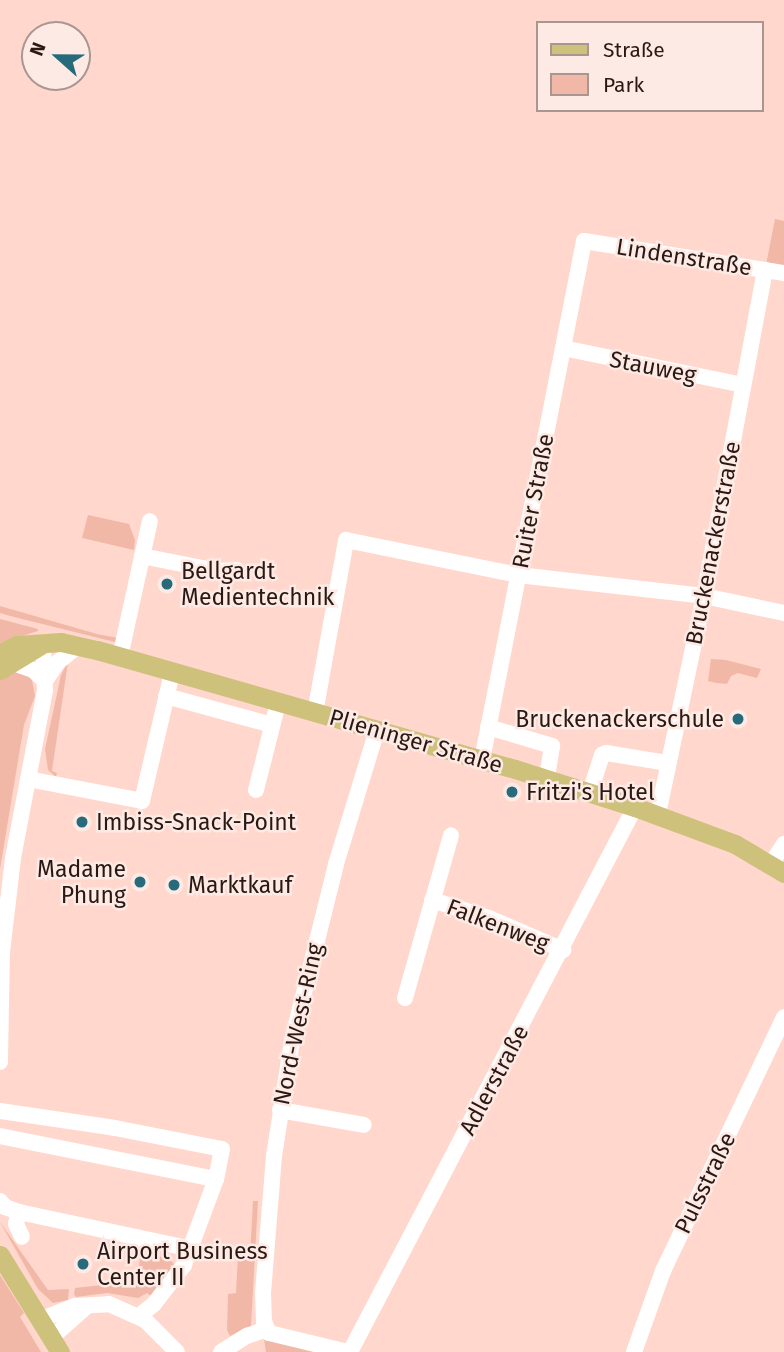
<!DOCTYPE html>
<html>
<head>
<meta charset="utf-8">
<style>
	body { margin:0 }
	#map { position:relative; width:784px; height:1352px; overflow:hidden; background:#ffd7cc; font-family:"Fira Sans",sans-serif }
	div>[style] { position:absolute }
	.green>* { inset:0; background:#f2b8a7 }
	.minor>* { height:16px; margin:-8px; padding:0 8px; transform-origin:8px; border-radius:8px; background:#fff }
	.major>* { height:19px; margin:-9.5px; padding:0 9.5px; transform-origin:9.5px; border-radius:9.5px; background:#cec17c }
	.dots>* { width:19px; height:19px; translate:-50% -50%; box-sizing:border-box; border:4px solid #feeae4; border-radius:50% }
	span { translate:-50% -50%; white-space:nowrap; text-align:center; line-height:1.15; -webkit-text-stroke:5px #feeae4; paint-order:stroke }
	.street-label { font-size:23px; color:#291813 }
	.poi-label { font-size:23px; color:#291813 }
	.left { translate:0 -50%; text-align:left }
	.right { translate:-100% -50%; text-align:right }
	.legend { position:absolute; left:536px; top:21px; width:228px; height:91px; box-sizing:border-box; background:#feeae4; border:2px solid #a99690; margin:0; padding:9px 12px; list-style:none; font-size:21px; color:#291813 }
	.legend li { display:flex; align-items:center; gap:14px; height:35px }
	.legend b { width:35px; border:2px solid #a99690 }
	.north { position:absolute; left:21px; top:21px; width:70px; height:70px; box-sizing:border-box; background:#feeae4; border:2px solid #a99690; border-radius:50%; rotate:291deg; font-size:19px; font-weight:700; line-height:28px; text-align:center; color:#291813 }
	.north::after { content:''; display:block; margin:auto; width:24px; height:32px; background:#266a7b; clip-path:polygon(50% 0,100% 100%,50% 72%,0 100%) }
</style>
</head>
<body>
<div id="map">
	<div class="green">
		<i style="clip-path:polygon(775px 219px,784px 221px,784px 272px,765px 270px)"></i>
		<i style="clip-path:polygon(88px 515px,129px 524px,135px 540px,134px 550px,82px 538px)"></i>
		<i style="clip-path:polygon(0 606px,97px 634px,118px 638px,115px 642px,14px 617px,0 613px)"></i>
		<i style="clip-path:polygon(0 619px,38px 629px,38px 631px,0 643px)"></i>
		<i style="clip-path:polygon(711px 659px,726px 660px,761px 669px,757px 678px,738px 673px,731px 676px,727px 684px,716px 683px,708px 681px)"></i>
		<i style="clip-path:polygon(68px 662px,52px 771px,57px 773px,56px 777px,48px 770px,45px 749px,61px 675px)"></i>
		<i style="clip-path:polygon(13px 670px,31px 675px,35px 696px,24px 725px,0 869px,0 677px)"></i>
		<i style="clip-path:polygon(253px 1201px,258px 1201px,251px 1326px,230px 1336px,227px 1330px,228px 1294px,236px 1293px,238px 1255px,250px 1255px)"></i>
		<i style="clip-path:polygon(0 1222px,48px 1290px,69px 1289px,68px 1300px,53px 1303px,38px 1289px)"></i>
		<i style="clip-path:polygon(147px 1253px,169px 1259px,174px 1264px,151px 1296px,147px 1293px,138px 1298px,107px 1293px,76px 1297px,74px 1294px,75px 1288px,138px 1281px,140px 1257px,146px 1258px)"></i>
		<i style="clip-path:polygon(0 1275px,24px 1313px,20px 1317px,41px 1352px,0 1352px)"></i>
		<i style="clip-path:polygon(264px 1339px,331px 1352px,266px 1352px)"></i>
	</div>
	<div class="minor">
		<i style="left:563px;top:348px;width:184px;rotate:11.6deg"></i>
		<i style="left:142px;top:556px;width:76px;rotate:11.3deg"></i>
		<i style="left:217px;top:571px;width:20px;rotate:-3deg"></i>
		<i style="left:120px;top:657px;width:139px;rotate:-77.6deg"></i>
		<i style="left:13px;top:663px;width:21px;rotate:19deg"></i>
		<i style="left:33px;top:670px;width:16px;rotate:43deg"></i>
		<i style="left:45px;top:681px;width:23px;rotate:-56deg"></i>
		<i style="left:58px;top:662px;width:27px;rotate:-39deg"></i>
		<i style="left:166px;top:696px;width:110px;rotate:15.3deg"></i>
		<i style="left:315px;top:713px;width:176px;rotate:-79.8deg"></i>
		<i style="left:346px;top:540px;width:176px;rotate:11.5deg"></i>
		<i style="left:518px;top:575px;width:187px;rotate:6.4deg"></i>
		<i style="left:704px;top:596px;width:82px;rotate:12deg"></i>
		<i style="left:488px;top:727px;width:67px;rotate:16.5deg"></i>
		<i style="left:552px;top:746px;width:32px;rotate:99deg"></i>
		<i style="left:482px;top:760px;width:529px;rotate:-78.88deg"></i>
		<i style="left:584px;top:241px;width:203px;rotate:9.1deg"></i>
		<i style="left:28px;top:779px;width:116px;rotate:10.9deg"></i>
		<i style="left:142px;top:801px;width:131px;rotate:-76.8deg"></i>
		<i style="left:256px;top:790px;width:90px;rotate:-75.8deg"></i>
		<i style="left:590px;top:792px;width:39px;rotate:-72deg"></i>
		<i style="left:602px;top:755px;width:4px;rotate:-27deg"></i>
		<i style="left:606px;top:753px;width:63px;rotate:9.2deg"></i>
		<i style="left:658px;top:814px;width:223px;rotate:-78.1deg"></i>
		<i style="left:704px;top:596px;width:332px;rotate:-79.4deg"></i>
		<i style="left:771px;top:864px;width:24px;rotate:-57deg"></i>
		<i style="left:432px;top:900px;width:60px;rotate:17.5deg"></i>
		<i style="left:489px;top:918px;width:81px;rotate:23.4deg"></i>
		<i style="left:405px;top:998px;width:169px;rotate:-74.2deg"></i>
		<i style="left:0;top:1062px;width:110px;rotate:-89deg"></i>
		<i style="left:2px;top:952px;width:95px;rotate:-83.3deg"></i>
		<i style="left:13px;top:858px;width:170px;rotate:-79.2deg"></i>
		<i style="left:45px;top:691px;width:48px;rotate:-92.4deg"></i>
		<i style="left:280px;top:1110px;width:85px;rotate:10.1deg"></i>
		<i style="left:0;top:1111px;width:116px;rotate:8.4deg"></i>
		<i style="left:115px;top:1128px;width:109px;rotate:11.1deg"></i>
		<i style="left:222px;top:1149px;width:31px;rotate:101deg"></i>
		<i style="left:216px;top:1179px;width:92px;rotate:110.4deg"></i>
		<i style="left:184px;top:1265px;width:49px;rotate:127.6deg"></i>
		<i style="left:154px;top:1304px;width:19px;rotate:141deg"></i>
		<i style="left:0;top:1136px;width:220px;rotate:11.3deg"></i>
		<i style="left:0;top:1201px;width:8px;rotate:50deg"></i>
		<i style="left:5px;top:1207px;width:15px;rotate:20deg"></i>
		<i style="left:19px;top:1212px;width:176px;rotate:12.1deg"></i>
		<i style="left:19px;top:1212px;width:12px;rotate:104deg"></i>
		<i style="left:16px;top:1224px;width:14px;rotate:65deg"></i>
		<i style="left:40px;top:1320px;width:38px;rotate:-22deg"></i>
		<i style="left:75px;top:1306px;width:34px;rotate:-3deg"></i>
		<i style="left:109px;top:1304px;width:39px;rotate:24deg"></i>
		<i style="left:145px;top:1320px;width:45px;rotate:45deg"></i>
		<i style="left:51px;top:1338px;width:47px;rotate:-41.5deg"></i>
		<i style="left:221px;top:1352px;width:31px;rotate:-32deg"></i>
		<i style="left:247px;top:1336px;width:20px;rotate:-20deg"></i>
		<i style="left:348px;top:1352px;width:81px;rotate:-166.5deg"></i>
		<i style="left:269px;top:1333px;width:13px;rotate:-113deg"></i>
		<i style="left:264px;top:1321px;width:28px;rotate:-92deg"></i>
		<i style="left:263px;top:1293px;width:137px;rotate:-85.4deg"></i>
		<i style="left:274px;top:1156px;width:116px;rotate:-81.1deg"></i>
		<i style="left:292px;top:1041px;width:182px;rotate:-76deg"></i>
		<i style="left:336px;top:864px;width:140px;rotate:-73deg"></i>
		<i style="left:350px;top:1352px;width:615px;rotate:-62.39deg"></i>
		<i style="left:634px;top:1352px;width:86px;rotate:-70.3deg"></i>
		<i style="left:663px;top:1271px;width:281px;rotate:-64.5deg"></i>
	</div>
	<div class="major">
		<i style="left:0;top:653px;width:19px;rotate:-25deg"></i>
		<i style="left:17px;top:645px;width:44px;rotate:-3.9deg"></i>
		<i style="left:61px;top:642px;width:37px;rotate:13deg"></i>
		<i style="left:97px;top:650px;width:435px;rotate:15.9deg"></i>
		<i style="left:515px;top:769px;width:126px;rotate:17.6deg"></i>
		<i style="left:635px;top:807px;width:107px;rotate:20.3deg"></i>
		<i style="left:735px;top:844px;width:57px;rotate:30.6deg"></i>
		<i style="left:0;top:670px;width:48px;rotate:-31.4deg"></i>
		<i style="left:0;top:1255px;width:114px;rotate:58.3deg"></i>
	</div>
	<div class="dots">
		<i style="left:167px;top:584px;background:#266a7b"></i>
		<i style="left:738px;top:719px;background:#266a7b"></i>
		<i style="left:512px;top:792px;background:#266a7b"></i>
		<i style="left:82px;top:822px;background:#266a7b"></i>
		<i style="left:140px;top:882px;background:#266a7b"></i>
		<i style="left:174px;top:885px;background:#266a7b"></i>
		<i style="left:83px;top:1264px;background:#266a7b"></i>
	</div>
	<div class="street-label">
		<span style="left:684px;top:257px;rotate:9deg">Lindenstraße</span>
		<span style="left:653px;top:367px;rotate:11deg">Stauweg</span>
		<span style="left:533px;top:501px;rotate:-79deg">Ruiter Straße</span>
		<span style="left:713px;top:543px;rotate:-79deg">Bruckenackerstraße</span>
		<span style="left:416px;top:741px;rotate:16deg">Plieninger Straße</span>
		<span style="left:498px;top:925px;rotate:21deg">Falkenweg</span>
		<span style="left:298px;top:1024px;rotate:-78deg">Nord-West-Ring</span>
		<span style="left:494px;top:1080px;rotate:-62deg">Adlerstraße</span>
		<span style="left:705px;top:1183px;rotate:-64deg">Pulsstraße</span>
	</div>
	<div class="poi-label">
		<span class="left" style="left:181px;top:584px">Bellgardt<br>Medientechnik</span>
		<span class="right" style="left:724px;top:719px">Bruckenackerschule</span>
		<span class="left" style="left:526px;top:792px">Fritzi's Hotel</span>
		<span class="left" style="left:96px;top:822px">Imbiss-Snack-Point</span>
		<span class="right" style="left:126px;top:882px">Madame<br>Phung</span>
		<span class="left" style="left:188px;top:885px">Marktkauf</span>
		<span class="left" style="left:97px;top:1264px">Airport Business<br>Center II</span>
	</div>
	<ul class="legend">
	<li><b style="height:9px;background:#cec17c"></b>Straße</li>
	<li><b style="height:19px;background:#f2b8a7"></b>Park</li>
	</ul>
	<div class="north">N</div>
</div>
</body>
</html>
